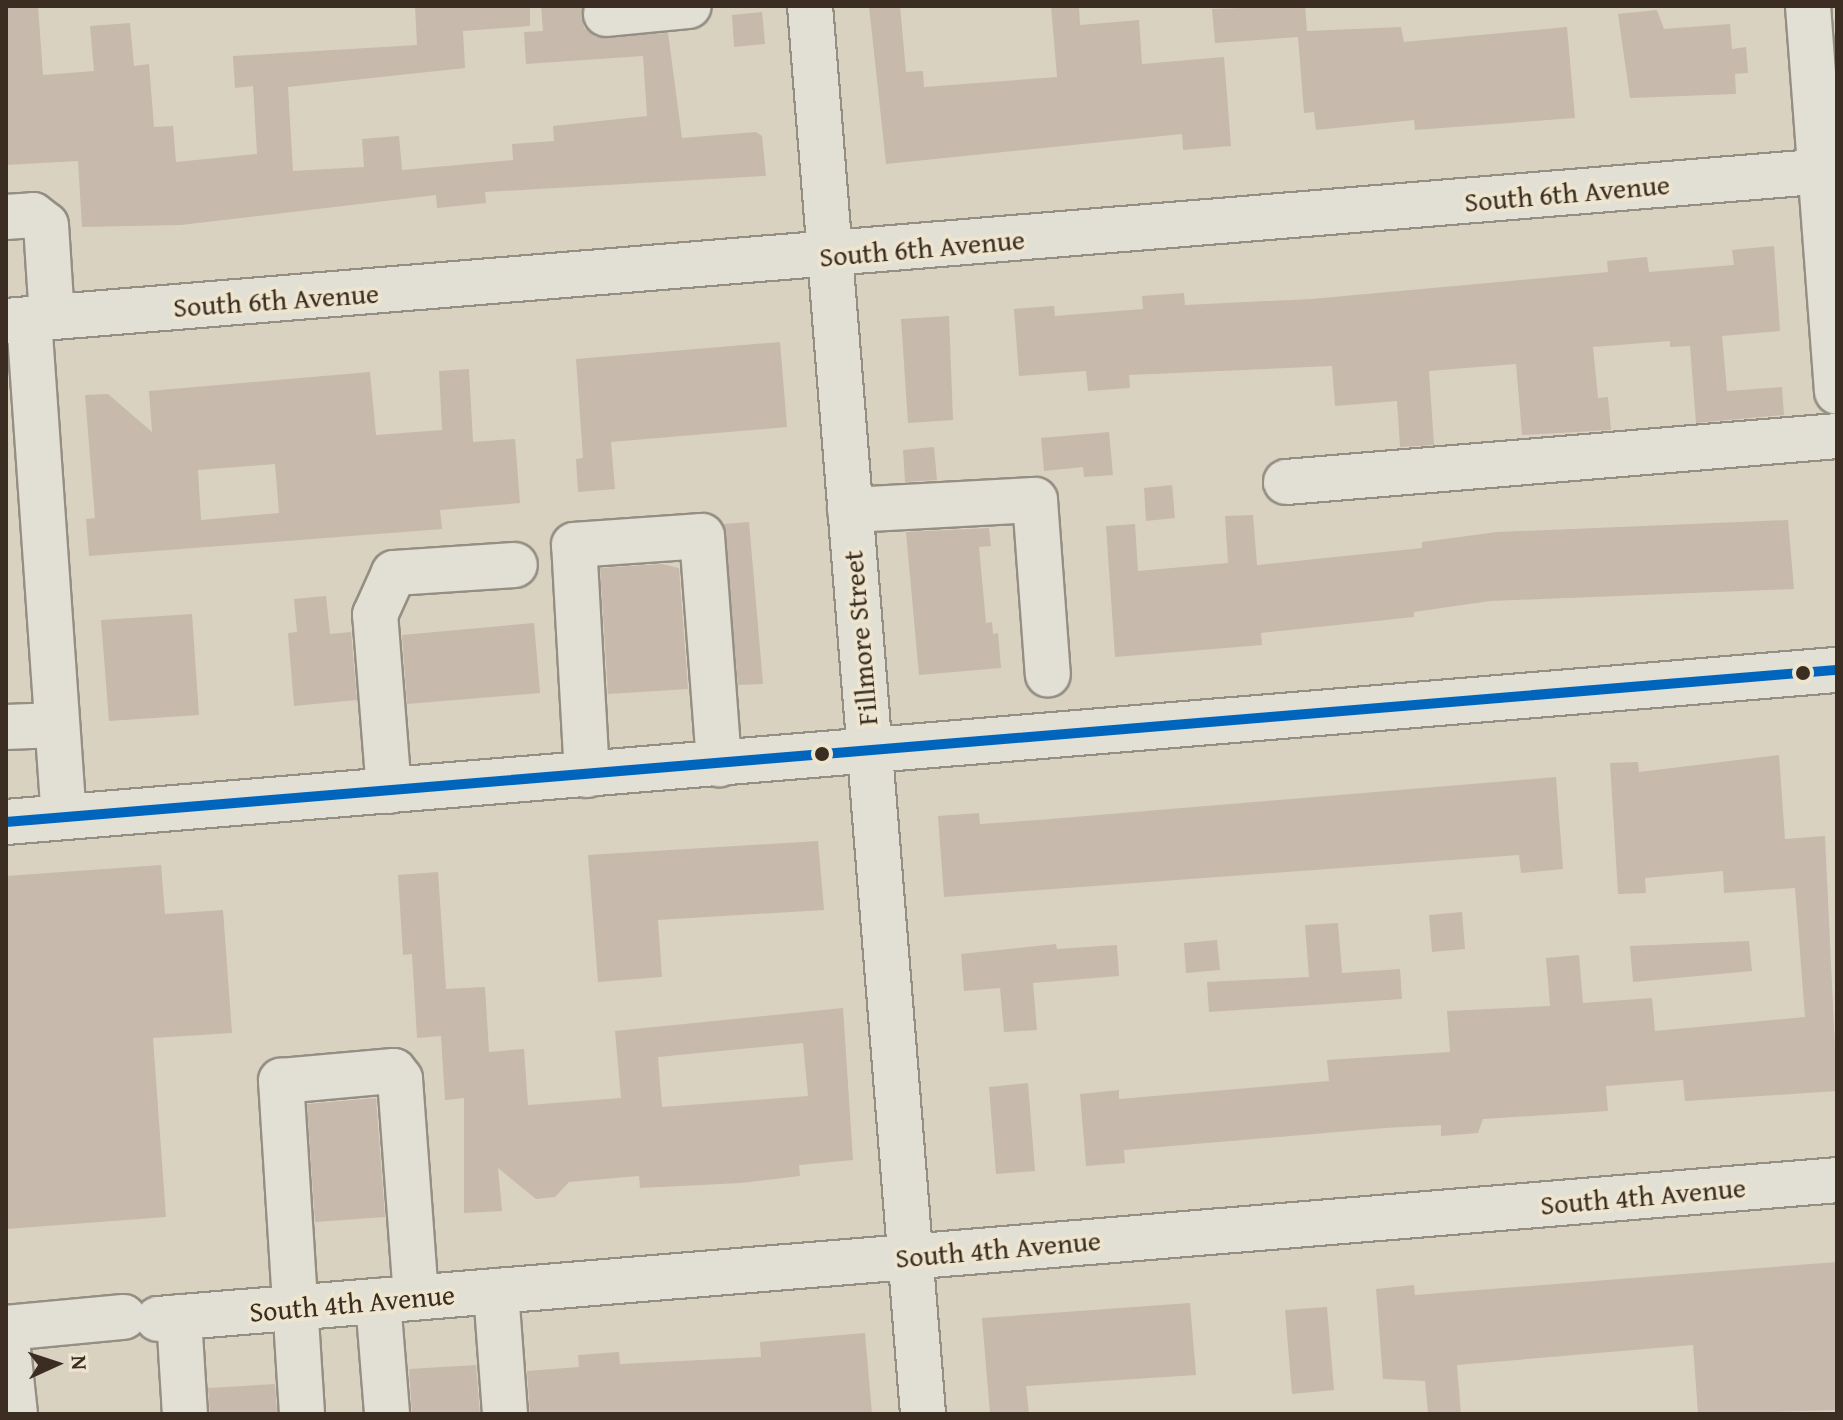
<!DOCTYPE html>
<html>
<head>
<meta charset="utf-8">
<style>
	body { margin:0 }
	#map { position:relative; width:1843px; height:1420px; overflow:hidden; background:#dad2c0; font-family:"Gentium Book Plus",serif }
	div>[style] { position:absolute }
	.building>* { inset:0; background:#c7b9ac }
	.roads { filter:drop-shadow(2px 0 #958e83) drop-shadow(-2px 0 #958e83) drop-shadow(0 2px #958e83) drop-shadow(0 -2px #958e83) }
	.minor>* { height:44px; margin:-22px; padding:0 22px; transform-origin:22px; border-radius:22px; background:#e2dfd5 }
	.bus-1>* { height:10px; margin:-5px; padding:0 5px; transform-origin:5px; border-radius:5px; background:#0065bd }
	.dots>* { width:22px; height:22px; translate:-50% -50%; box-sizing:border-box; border:4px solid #eee5cf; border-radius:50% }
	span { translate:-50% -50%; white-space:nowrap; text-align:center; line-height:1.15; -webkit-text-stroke:7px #eee5cf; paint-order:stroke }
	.street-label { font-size:28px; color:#3c2d22 }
	.frame { position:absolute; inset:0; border:8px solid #3c2d22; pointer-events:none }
	.north { position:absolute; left:16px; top:1324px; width:80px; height:80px; -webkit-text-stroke:6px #eee5cf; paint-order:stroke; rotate:87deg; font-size:22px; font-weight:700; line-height:32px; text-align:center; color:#3c2d22 }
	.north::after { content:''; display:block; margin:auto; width:28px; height:36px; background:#3c2d22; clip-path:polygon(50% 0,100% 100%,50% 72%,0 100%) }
</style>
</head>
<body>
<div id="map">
	<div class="building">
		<i style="clip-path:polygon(6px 6px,38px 6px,43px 75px,94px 71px,90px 26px,130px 23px,134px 66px,149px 64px,154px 127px,173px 126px,176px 162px,257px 154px,253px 86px,235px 88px,233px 56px,417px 45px,415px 6px,530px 6px,530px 26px,463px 31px,465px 68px,288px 87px,293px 171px,364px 167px,362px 139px,399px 136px,402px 170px,513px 160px,512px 144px,554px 141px,553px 126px,647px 116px,643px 56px,526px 64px,524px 32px,543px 31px,541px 6px,582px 6px,584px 28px,596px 37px,668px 33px,682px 138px,756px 132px,762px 136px,766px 176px,485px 192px,486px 203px,437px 208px,436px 195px,181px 225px,82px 227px,78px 161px,6px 165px)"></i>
		<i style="clip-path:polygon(869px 6px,900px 6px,906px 72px,923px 71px,924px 87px,1057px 77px,1051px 6px,1079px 6px,1080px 25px,1139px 20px,1142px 64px,1224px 57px,1231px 146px,1183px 150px,1182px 134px,886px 164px)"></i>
		<i style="clip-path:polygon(1305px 6px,1307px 31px,1401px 27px,1404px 42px,1567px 27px,1575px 118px,1415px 130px,1414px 120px,1316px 130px,1314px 112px,1304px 113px,1298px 37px,1215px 43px,1212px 9px)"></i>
		<i style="clip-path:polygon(1657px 10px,1664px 29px,1730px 24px,1732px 49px,1746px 47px,1748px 73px,1735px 74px,1736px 94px,1630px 98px,1618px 14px)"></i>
		<i style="clip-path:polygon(762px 12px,765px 44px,734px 47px,732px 15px)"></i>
		<i style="clip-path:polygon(1774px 246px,1780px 331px,1722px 336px,1727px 391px,1782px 387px,1784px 415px,1696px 423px,1690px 346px,1670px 347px,1670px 341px,1593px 347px,1598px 398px,1608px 397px,1611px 430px,1522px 435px,1516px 364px,1429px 371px,1434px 445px,1400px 447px,1397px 401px,1335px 406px,1332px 366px,1129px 375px,1130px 388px,1088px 391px,1086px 371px,1019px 376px,1014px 309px,1054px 306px,1055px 316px,1143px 309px,1142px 296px,1184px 293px,1185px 305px,1311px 299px,1608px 272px,1607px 261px,1647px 257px,1649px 272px,1734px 265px,1732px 250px)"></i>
		<i style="clip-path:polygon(949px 316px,953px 420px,908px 423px,901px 319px)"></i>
		<i style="clip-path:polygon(780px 342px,787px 427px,611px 442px,615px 489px,578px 492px,576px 459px,583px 458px,576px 359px)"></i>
		<i style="clip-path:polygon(evenodd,469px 369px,473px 442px,515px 439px,520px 503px,440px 510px,442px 529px,89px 556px,86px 519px,95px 518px,85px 395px,108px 394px,152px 432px,149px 391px,370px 372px,376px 435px,442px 430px,439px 371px,469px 369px,275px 464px,279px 513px,201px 520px,198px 470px,275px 464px)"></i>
		<i style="clip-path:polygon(1109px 432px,1113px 475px,1084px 477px,1083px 467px,1044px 471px,1041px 438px)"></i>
		<i style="clip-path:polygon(934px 447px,937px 480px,905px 482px,903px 450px)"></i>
		<i style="clip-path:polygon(1172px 485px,1175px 518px,1146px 521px,1144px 488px)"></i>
		<i style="clip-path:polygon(1253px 515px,1257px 565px,1422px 548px,1422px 542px,1497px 532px,1788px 520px,1794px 589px,1490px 601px,1414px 612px,1414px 617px,1261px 633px,1262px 645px,1115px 657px,1106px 526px,1135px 524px,1138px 571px,1228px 563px,1225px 516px)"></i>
		<i style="clip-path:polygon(749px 522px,763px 684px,738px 685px,723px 524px)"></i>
		<i style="clip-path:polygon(989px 528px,991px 546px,979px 547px,986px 623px,992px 622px,993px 634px,998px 633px,1001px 668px,919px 675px,906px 532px)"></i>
		<i style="clip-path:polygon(662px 564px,679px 568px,688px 689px,608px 694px,600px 568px)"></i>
		<i style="clip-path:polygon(326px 596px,330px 634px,351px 632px,357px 700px,294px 706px,288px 633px,297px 632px,294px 599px)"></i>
		<i style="clip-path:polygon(192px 614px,199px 715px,109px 721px,101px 620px)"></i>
		<i style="clip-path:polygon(534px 623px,540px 693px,407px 704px,402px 635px)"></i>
		<i style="clip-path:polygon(1779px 755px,1785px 839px,1825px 836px,1837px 1091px,1685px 1101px,1683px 1080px,1606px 1086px,1608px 1111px,1483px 1119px,1478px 1133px,1441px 1136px,1441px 1125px,1385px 1128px,1124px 1150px,1125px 1163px,1086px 1166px,1080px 1094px,1119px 1090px,1119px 1099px,1329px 1081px,1327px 1060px,1450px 1052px,1447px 1011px,1550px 1006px,1546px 958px,1579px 955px,1583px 1003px,1652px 998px,1655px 1031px,1805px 1017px,1795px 888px,1724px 893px,1723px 871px,1645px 878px,1646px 893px,1618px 894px,1610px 763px,1638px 762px,1639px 772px)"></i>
		<i style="clip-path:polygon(1556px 777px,1563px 869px,1521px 873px,1519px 855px,944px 897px,938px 816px,979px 813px,980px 824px,1038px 820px)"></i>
		<i style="clip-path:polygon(818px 841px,824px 910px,658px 920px,662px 977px,598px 982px,588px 855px)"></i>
		<i style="clip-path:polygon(161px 865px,165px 914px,223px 910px,232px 1033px,153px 1038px,166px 1217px,6px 1229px,6px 876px)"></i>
		<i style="clip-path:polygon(evenodd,438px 872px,446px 989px,485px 987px,489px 1052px,524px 1049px,528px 1105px,621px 1098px,615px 1031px,843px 1008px,853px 1160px,799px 1165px,800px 1176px,741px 1183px,640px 1188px,639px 1176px,569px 1182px,555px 1197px,536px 1199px,498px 1168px,502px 1211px,464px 1213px,464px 1098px,445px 1100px,441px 1036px,417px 1038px,412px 954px,403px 955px,398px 875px,438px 872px,803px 1043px,808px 1096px,662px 1107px,658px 1057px,803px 1043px)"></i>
		<i style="clip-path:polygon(1462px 912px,1465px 949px,1432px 952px,1429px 915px)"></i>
		<i style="clip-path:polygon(1338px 923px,1342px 973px,1400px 969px,1402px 999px,1209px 1012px,1207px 982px,1309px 977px,1305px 925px)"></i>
		<i style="clip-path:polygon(1217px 940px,1220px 970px,1186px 973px,1184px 943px)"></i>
		<i style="clip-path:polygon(1749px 941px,1752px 971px,1633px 982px,1630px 946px)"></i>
		<i style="clip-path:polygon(1056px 944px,1057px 949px,1117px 945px,1119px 976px,1033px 983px,1037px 1030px,1004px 1032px,1000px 988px,964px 991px,961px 954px)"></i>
		<i style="clip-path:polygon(1028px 1083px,1035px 1171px,996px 1174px,989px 1087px)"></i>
		<i style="clip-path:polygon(376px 1098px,385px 1217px,315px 1222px,307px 1104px)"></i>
		<i style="clip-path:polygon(1837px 1262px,1837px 1410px,1698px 1414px,1693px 1345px,1457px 1365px,1461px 1414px,1428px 1414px,1425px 1381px,1383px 1379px,1376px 1289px,1414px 1285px,1415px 1295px)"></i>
		<i style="clip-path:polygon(1190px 1303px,1196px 1375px,1026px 1386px,1029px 1414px,990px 1414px,982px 1318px)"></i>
		<i style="clip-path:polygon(1327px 1307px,1334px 1390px,1292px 1394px,1285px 1310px)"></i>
		<i style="clip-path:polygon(865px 1333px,872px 1414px,530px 1414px,527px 1371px,579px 1367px,578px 1355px,619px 1352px,620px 1364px,761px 1357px,760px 1342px)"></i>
		<i style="clip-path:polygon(476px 1365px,480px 1414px,412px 1414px,409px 1369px)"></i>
		<i style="clip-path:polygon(275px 1384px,277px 1414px,210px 1414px,208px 1388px)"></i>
	</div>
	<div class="roads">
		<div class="minor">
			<i style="left:810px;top:6px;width:1413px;rotate:85.41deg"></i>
			<i style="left:1808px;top:6px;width:387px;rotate:85.7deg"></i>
			<i style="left:606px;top:14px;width:83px;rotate:-5.5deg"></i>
			<i style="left:6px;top:217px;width:27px;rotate:-4deg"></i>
			<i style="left:33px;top:215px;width:16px;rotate:38deg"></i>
			<i style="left:46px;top:225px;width:92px;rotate:86.3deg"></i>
			<i style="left:29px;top:319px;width:499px;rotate:86deg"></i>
			<i style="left:6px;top:321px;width:1837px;rotate:-4.71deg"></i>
			<i style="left:1286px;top:482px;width:553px;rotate:-4.77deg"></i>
			<i style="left:850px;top:510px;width:185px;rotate:-3.1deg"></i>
			<i style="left:1035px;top:500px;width:175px;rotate:85.8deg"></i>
			<i style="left:6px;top:727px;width:51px;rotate:-2.2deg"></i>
			<i style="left:587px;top:775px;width:230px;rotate:-93.2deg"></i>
			<i style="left:574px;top:545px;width:128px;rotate:-4deg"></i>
			<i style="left:702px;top:536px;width:229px;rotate:85.7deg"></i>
			<i style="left:389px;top:791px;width:177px;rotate:-94.5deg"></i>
			<i style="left:375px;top:615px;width:46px;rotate:-65.7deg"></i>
			<i style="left:394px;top:573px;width:121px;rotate:-3.8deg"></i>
			<i style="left:6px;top:822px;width:1837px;rotate:-4.75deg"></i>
			<i style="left:496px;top:1291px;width:123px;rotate:85.8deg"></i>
			<i style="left:378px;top:1301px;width:113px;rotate:85.4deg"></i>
			<i style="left:179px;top:1317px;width:97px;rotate:86.5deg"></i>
			<i style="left:158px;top:1319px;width:1685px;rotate:-4.73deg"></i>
			<i style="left:6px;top:1328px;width:118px;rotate:-5.4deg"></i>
			<i style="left:6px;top:1331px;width:83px;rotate:83.8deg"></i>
			<i style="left:302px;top:1414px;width:334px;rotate:-93.6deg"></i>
			<i style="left:281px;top:1081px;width:113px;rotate:-5.1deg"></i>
			<i style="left:394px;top:1071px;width:10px;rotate:53deg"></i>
			<i style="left:400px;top:1079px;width:219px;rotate:85.8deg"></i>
		</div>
	</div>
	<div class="bus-1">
		<i style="left:6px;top:822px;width:1837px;rotate:-4.75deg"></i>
	</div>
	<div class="dots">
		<i style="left:1803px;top:673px;background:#3c2d22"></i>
		<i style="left:822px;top:754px;background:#3c2d22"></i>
	</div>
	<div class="street-label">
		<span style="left:1567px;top:193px;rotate:-5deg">South 6th Avenue</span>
		<span style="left:922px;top:248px;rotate:-5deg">South 6th Avenue</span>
		<span style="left:276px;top:300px;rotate:-4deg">South 6th Avenue</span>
		<span style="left:860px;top:638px;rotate:-95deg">Fillmore Street</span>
		<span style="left:1643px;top:1196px;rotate:-5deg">South 4th Avenue</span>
		<span style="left:998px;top:1249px;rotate:-5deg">South 4th Avenue</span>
		<span style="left:352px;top:1303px;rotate:-5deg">South 4th Avenue</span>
	</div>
	<div class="frame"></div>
	<div class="north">N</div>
</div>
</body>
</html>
